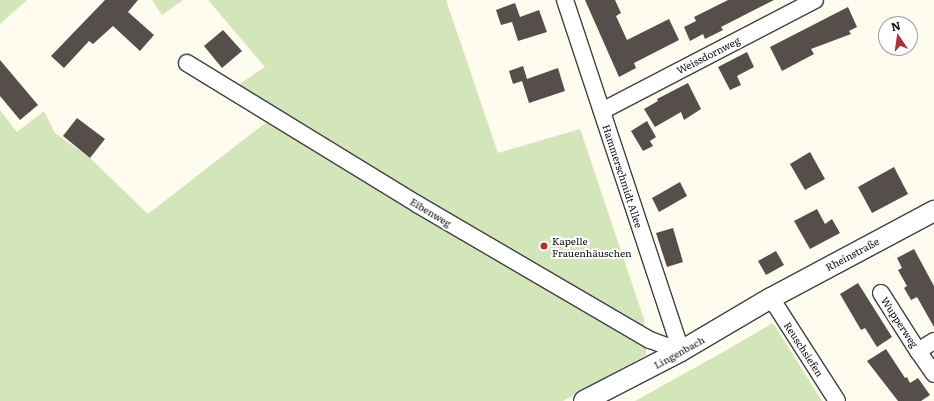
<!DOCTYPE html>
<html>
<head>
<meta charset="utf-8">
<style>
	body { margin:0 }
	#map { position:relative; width:934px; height:401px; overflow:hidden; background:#fefbef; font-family:Literata,serif }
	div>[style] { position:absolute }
	.green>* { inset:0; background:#d2e6ba }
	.building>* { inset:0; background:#554e4a }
	.roads { filter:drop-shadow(1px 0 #404040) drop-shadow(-1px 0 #404040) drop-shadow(0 1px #404040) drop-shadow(0 -1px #404040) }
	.minor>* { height:16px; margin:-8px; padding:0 8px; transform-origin:8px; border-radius:8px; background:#fff }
	.tertiary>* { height:20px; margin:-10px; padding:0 10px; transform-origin:10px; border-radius:10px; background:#fff }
	.dots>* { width:11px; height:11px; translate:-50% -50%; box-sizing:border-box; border:2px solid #fff; border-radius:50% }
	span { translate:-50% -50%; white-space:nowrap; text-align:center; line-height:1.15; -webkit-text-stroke:4px #fff; paint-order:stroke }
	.street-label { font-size:10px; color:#0d0d0d }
	.poi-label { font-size:10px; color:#0d0d0d }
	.left { translate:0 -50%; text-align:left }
	.north { position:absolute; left:878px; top:16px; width:40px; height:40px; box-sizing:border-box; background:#fff; border:1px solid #9e9e9e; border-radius:50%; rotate:347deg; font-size:11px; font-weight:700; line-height:16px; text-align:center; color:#0d0d0d }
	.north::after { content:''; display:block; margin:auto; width:14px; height:18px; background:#b42e38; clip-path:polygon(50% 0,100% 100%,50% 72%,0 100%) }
</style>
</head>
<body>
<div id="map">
	<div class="green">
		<i style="clip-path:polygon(0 0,27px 0,0 24px)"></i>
		<i style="clip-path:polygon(152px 0,183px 0,162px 15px)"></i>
		<i style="clip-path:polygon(208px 0,446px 0,498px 153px,580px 129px,644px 319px,645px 331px,232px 89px,265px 67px)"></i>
		<i style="clip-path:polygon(0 110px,17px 132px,44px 111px,55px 133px,90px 158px,148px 214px,269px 120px,646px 342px,646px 355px,563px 401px,0 401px)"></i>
		<i style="clip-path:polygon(773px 323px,822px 401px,635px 401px,723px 352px)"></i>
	</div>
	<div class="building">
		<i style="clip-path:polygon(105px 0,138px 0,128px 12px,154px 35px,140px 51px,113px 26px,93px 44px,89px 41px,64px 68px,51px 56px)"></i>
		<i style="clip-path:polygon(585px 0,615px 0,621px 13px,616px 16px,627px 40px,669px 19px,679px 40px,634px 63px,636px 68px,619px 77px)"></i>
		<i style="clip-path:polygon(728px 0,774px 0,721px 27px,723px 30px,705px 39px,703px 34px,690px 41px,684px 27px,696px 21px,694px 17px)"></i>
		<i style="clip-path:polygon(515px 3px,520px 17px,539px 10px,547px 32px,518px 41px,512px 22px,501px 25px,496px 10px)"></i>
		<i style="clip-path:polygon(848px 7px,857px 27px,849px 31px,851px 34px,811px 49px,814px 54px,782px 71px,770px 47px)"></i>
		<i style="clip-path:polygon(223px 30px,242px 51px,222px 68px,204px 46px)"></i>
		<i style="clip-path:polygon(747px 52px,754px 67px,737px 76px,741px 85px,730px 90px,718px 67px)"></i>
		<i style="clip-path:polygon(0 60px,38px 105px,20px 120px,0 96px)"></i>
		<i style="clip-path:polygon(523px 66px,527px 79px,558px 68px,565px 91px,529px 103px,522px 81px,513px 84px,509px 71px)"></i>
		<i style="clip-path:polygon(688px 83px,701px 109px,684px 120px,681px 112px,655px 127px,644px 109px,658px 101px,657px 99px)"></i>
		<i style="clip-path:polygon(77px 118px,105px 139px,90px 158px,63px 136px)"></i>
		<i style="clip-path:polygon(647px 121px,656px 137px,650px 141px,653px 146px,643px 151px,631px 131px)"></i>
		<i style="clip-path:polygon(810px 152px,825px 179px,805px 190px,790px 164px)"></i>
		<i style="clip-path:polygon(894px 167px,908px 194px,872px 213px,858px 187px)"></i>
		<i style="clip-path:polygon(680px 182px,687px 196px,659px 212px,652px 198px)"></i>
		<i style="clip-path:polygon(817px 209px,825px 224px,832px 219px,840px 233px,810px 249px,794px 221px)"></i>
		<i style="clip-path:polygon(673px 228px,683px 262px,667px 267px,656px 233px)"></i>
		<i style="clip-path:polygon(914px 249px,934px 286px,934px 327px,917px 297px,911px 300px,904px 288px,907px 286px,898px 270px,902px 268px,897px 258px)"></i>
		<i style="clip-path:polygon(776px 251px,784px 265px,766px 275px,758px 261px)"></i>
		<i style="clip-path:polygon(858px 283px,892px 337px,877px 347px,865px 328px,861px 330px,840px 294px)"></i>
		<i style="clip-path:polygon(886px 349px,905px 378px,907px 377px,910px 383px,918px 378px,930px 395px,921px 401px,898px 401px,867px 361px)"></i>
	</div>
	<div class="roads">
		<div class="minor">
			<i style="left:565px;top:0;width:370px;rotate:71.7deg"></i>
			<i style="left:187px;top:63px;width:270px;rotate:31.5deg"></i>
			<i style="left:417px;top:204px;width:270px;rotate:30.3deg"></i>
			<i style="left:650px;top:340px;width:33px;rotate:20deg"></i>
			<i style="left:602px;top:111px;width:240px;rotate:-27.5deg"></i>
			<i style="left:881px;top:293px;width:69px;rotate:57.5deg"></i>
			<i style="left:771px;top:298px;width:122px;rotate:57.3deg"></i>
			<i style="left:934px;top:341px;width:19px;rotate:148deg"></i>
			<i style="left:918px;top:351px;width:28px;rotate:55deg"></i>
		</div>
		<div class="tertiary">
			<i style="left:584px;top:401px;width:109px;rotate:-27.3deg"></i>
			<i style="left:681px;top:351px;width:104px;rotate:-30.5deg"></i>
			<i style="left:771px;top:298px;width:185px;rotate:-28.1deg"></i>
		</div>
	</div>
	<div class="dots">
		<i style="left:544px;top:246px;background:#b42e38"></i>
	</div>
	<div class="street-label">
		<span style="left:708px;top:55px;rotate:-27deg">Weissdornweg</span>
		<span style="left:623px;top:176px;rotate:72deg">Hammerschmidt Allee</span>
		<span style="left:431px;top:212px;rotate:31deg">Eibenweg</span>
		<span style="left:852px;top:254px;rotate:-28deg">Rheinstraße</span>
		<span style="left:900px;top:322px;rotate:57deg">Wupperweg</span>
		<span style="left:804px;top:349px;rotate:57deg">Reuschsiefen</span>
		<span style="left:679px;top:352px;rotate:-29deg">Lingenbach</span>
	</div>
	<div class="poi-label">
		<span class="left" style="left:552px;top:246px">Kapelle<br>Frauenhäuschen</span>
	</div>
	<div class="north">N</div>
</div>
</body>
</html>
